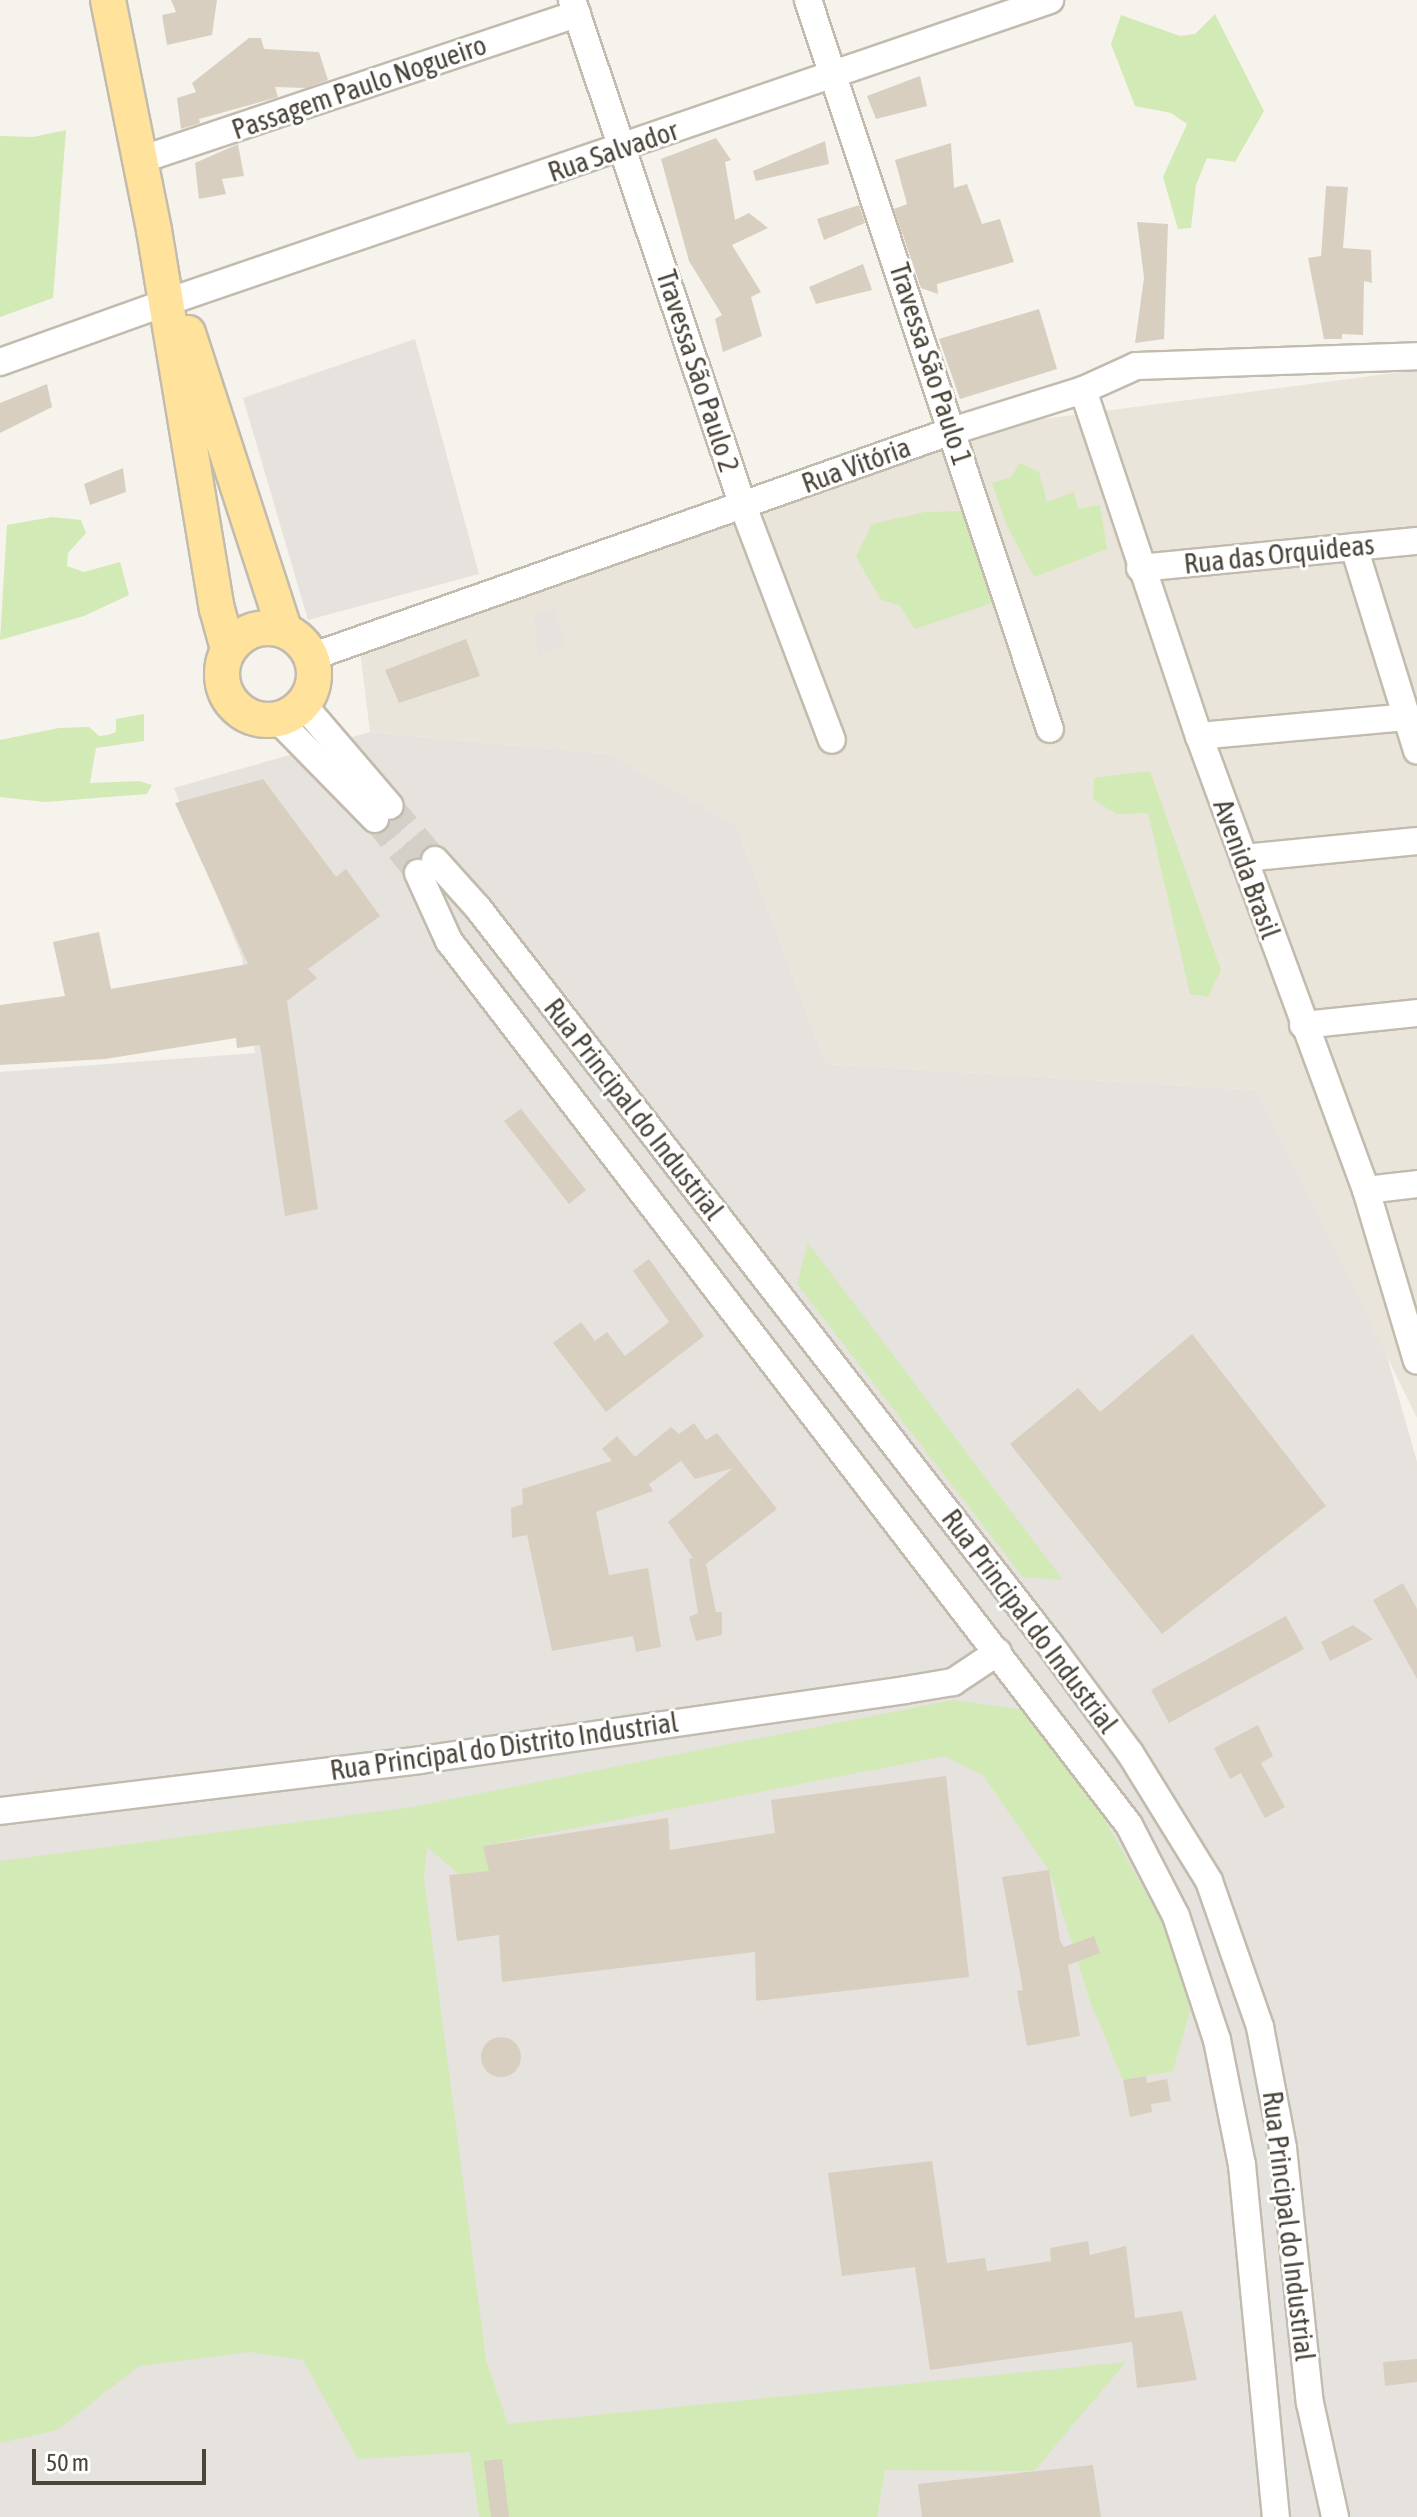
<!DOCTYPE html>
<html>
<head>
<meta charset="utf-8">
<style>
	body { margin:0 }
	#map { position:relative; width:1417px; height:2517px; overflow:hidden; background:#f6f3ec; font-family:"Asap Condensed",sans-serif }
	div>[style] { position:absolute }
	.residential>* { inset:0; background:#eae5da }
	.industrial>* { inset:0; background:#e6e2dd }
	.green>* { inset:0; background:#d2eab5 }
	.building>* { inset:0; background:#d8cfc1 }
	.round { border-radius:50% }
	.minor-tunnel>* { height:26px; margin-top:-13px; transform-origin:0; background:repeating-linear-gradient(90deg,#d4d0c8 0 26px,transparent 0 39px) }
	.roads { filter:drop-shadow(2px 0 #c2bbae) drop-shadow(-2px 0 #c2bbae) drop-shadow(0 2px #c2bbae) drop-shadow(0 -2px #c2bbae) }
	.minor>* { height:26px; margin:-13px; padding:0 13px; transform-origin:13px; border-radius:13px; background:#fff }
	.major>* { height:34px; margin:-17px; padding:0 17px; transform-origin:17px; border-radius:17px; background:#ffe39c }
	.major>.ring { margin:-17px; padding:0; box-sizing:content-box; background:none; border:34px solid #ffe39c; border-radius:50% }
	span { translate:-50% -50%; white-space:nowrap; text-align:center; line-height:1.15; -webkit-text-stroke:6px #fff; paint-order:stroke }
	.street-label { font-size:28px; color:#4b4439 }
	.scale { position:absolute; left:32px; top:2449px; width:174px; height:36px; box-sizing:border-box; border:4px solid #4b4439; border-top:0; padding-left:10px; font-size:24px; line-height:28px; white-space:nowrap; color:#4b4439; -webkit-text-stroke:6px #fff; paint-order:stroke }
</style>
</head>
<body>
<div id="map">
	<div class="residential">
		<i style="clip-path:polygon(1417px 370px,1417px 1418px,1257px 1090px,826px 1064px,736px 825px,609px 754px,370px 732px,359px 642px,952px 431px)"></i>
	</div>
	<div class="industrial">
		<i style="clip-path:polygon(415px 339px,479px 574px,308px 620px,243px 398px)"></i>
		<i style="clip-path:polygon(555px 607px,565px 644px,538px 657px,534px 616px)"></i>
		<i style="clip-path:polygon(370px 732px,609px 754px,736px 825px,826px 1064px,1257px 1090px,1387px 1356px,1417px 1462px,1417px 2517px,0 2517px,0 1072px,255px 1053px,242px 958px,174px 788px)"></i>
	</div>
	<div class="green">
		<i style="clip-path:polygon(1215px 14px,1264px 111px,1235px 162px,1207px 158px,1196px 185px,1191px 228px,1178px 229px,1163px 177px,1187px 124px,1171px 113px,1135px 106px,1111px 44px,1121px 15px,1180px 36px,1195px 34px)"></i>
		<i style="clip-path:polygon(66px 130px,53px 298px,0 317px,0 136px,33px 137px)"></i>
		<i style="clip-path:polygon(1020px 463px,1039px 472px,1047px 502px,1074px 492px,1078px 509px,1100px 505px,1107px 549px,1034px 577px,1006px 524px,992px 483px,1011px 477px)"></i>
		<i style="clip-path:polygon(965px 511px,992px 603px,915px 629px,899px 605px,881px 600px,856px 557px,872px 524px,925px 512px)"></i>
		<i style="clip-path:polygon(52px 517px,81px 520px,86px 533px,68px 553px,67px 566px,84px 572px,120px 562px,129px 595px,84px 616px,0 640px,7px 525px)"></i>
		<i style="clip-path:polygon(144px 714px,144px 741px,96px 748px,90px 783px,139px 781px,152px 785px,147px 794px,45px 802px,0 797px,0 740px,59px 728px,89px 727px,99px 736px,108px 735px,116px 732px,116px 719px)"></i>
		<i style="clip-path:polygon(1150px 771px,1221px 970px,1208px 997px,1190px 994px,1148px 813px,1116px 814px,1093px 799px,1094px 778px)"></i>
		<i style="clip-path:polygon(808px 1243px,1063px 1580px,1023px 1577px,797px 1284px)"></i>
		<i style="clip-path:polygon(953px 1700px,1025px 1710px,1100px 1811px,1176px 1947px,1190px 2011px,1173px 2071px,1123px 2080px,1090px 2001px,1049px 1870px,983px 1775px,944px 1756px,483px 1846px,489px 1871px,459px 1874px,427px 1847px,424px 1878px,486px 2360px,508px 2424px,1126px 2362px,1034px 2471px,885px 2470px,877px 2517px,479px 2517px,470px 2452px,358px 2459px,303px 2360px,250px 2352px,139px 2366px,57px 2430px,0 2443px,0 1861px,406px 1808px)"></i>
	</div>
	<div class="building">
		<i style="clip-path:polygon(171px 0,217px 0,212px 35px,167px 45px,162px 15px,176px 12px)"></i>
		<i style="clip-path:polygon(249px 38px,261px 38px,264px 49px,319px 52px,328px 80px,306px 88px,275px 87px,278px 97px,199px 119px,200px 123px,181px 129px,177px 98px,196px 92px,192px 83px)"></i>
		<i style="clip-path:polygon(920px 76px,927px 106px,876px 119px,867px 96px)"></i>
		<i style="clip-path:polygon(716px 138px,731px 160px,725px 162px,735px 220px,749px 213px,768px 228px,732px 245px,761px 292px,751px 297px,762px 336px,723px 352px,715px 319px,722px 315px,689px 261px,661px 159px)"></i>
		<i style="clip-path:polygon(825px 141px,829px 164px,756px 181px,753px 171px)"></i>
		<i style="clip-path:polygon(951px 143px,954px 188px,967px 184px,982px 224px,1000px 219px,1014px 262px,937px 284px,938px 294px,921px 288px,894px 209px,907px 204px,895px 160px)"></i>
		<i style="clip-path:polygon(238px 144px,244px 176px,222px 179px,226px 194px,199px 199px,195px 163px)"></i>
		<i style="clip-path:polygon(1326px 186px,1348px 187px,1343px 248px,1371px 250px,1372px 283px,1364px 281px,1363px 335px,1342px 334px,1342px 339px,1324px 339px,1308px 258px,1321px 256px)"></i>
		<i style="clip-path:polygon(859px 205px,865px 223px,824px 240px,817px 219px)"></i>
		<i style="clip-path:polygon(1137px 222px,1168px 224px,1164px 339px,1135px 343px,1144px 278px)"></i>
		<i style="clip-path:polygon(863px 264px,872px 290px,816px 304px,809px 287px)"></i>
		<i style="clip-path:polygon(1039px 309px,1057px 369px,960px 399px,939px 339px)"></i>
		<i style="clip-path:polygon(47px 384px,52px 407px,0 433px,0 403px)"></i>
		<i style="clip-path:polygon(123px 468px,126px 492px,90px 505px,84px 484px)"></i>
		<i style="clip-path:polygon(466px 639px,480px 676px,399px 703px,385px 670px)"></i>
		<i style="clip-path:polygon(263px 779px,336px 877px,346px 869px,380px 916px,308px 969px,317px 978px,287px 1001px,318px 1209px,285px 1216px,260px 1045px,237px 1048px,236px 1038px,105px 1059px,0 1065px,0 1005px,65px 996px,53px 942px,99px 932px,111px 989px,248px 964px,175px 803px)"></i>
		<i style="clip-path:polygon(521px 1109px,586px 1190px,569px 1204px,504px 1121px)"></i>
		<i style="clip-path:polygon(649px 1259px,704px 1336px,606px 1412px,553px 1343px,581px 1322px,595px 1341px,607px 1332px,625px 1356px,669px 1322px,633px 1271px)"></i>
		<i style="clip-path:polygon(1192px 1334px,1326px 1506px,1162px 1634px,1010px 1444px,1078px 1388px,1100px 1412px)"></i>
		<i style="clip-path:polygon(694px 1423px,706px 1440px,717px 1433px,777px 1509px,706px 1564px,716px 1612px,722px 1612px,722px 1635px,696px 1641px,689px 1617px,698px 1613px,689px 1559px,693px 1558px,668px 1522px,733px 1468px,695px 1479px,681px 1461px,649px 1484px,653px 1491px,596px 1512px,609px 1575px,648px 1568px,661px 1647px,636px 1652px,633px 1636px,552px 1651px,527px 1535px,512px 1538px,511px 1508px,523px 1504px,522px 1489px,612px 1461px,602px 1449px,617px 1436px,635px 1457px,671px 1427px,679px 1434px)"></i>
		<i style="clip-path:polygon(1403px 1583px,1417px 1609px,1417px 1679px,1373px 1600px)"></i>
		<i style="clip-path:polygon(1286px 1616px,1304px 1649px,1169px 1723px,1151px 1690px)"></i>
		<i style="clip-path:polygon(1353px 1625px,1373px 1639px,1330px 1661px,1321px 1642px)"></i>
		<i style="clip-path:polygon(1258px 1725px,1273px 1756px,1261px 1763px,1285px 1807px,1265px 1818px,1241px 1773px,1230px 1779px,1214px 1748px)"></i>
		<i style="clip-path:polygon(946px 1776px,969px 1977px,756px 2001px,755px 1952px,502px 1982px,499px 1935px,457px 1941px,449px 1875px,489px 1871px,483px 1846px,668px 1818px,670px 1850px,775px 1833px,771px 1800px)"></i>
		<i style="clip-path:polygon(1049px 1870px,1060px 1941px,1064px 1947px,1094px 1936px,1100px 1953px,1068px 1965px,1080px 2036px,1027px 2046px,1017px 1991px,1023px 1990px,1002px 1877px)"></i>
		<i class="round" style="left:481px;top:2037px;width:40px;height:40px"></i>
		<i style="clip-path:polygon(1146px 2076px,1147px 2083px,1167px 2079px,1171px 2101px,1151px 2104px,1152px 2112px,1130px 2117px,1123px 2080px)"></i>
		<i style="clip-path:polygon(932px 2161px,947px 2263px,985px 2258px,987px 2271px,1051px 2261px,1050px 2248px,1088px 2241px,1090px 2255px,1126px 2246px,1135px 2318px,1182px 2311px,1197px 2380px,1137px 2388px,1132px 2342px,930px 2370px,915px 2267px,842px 2276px,828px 2173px)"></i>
		<i style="clip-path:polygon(1417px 2359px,1417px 2382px,1385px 2386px,1383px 2362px)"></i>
		<i style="clip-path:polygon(502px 2459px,509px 2517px,491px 2517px,484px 2461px)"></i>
		<i style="clip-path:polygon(1093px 2465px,1101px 2517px,922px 2517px,918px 2484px)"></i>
	</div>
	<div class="minor-tunnel">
		<i style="left:390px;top:806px;width:70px;rotate:50.2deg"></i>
		<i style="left:375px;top:819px;width:69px;rotate:51.5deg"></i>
	</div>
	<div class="roads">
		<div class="minor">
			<i style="left:572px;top:0;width:534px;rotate:71.33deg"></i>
			<i style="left:743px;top:506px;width:250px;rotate:69.2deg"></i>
			<i style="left:808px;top:0;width:768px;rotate:71.64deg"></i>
			<i style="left:140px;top:160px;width:461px;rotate:-18.5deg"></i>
			<i style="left:176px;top:299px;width:924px;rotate:-18.89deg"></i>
			<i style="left:0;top:362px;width:175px;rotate:-19.7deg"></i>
			<i style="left:1083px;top:390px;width:365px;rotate:71.5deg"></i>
			<i style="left:1199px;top:736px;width:484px;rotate:69.8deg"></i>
			<i style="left:1366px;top:1190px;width:178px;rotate:73.4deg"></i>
			<i style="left:1354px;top:547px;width:213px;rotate:72.8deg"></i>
			<i style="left:1140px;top:568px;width:278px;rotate:-5.6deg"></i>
			<i style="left:311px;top:657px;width:680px;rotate:-19.42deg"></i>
			<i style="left:952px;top:431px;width:137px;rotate:-17.4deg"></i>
			<i style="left:1083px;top:390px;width:58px;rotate:-24.4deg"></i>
			<i style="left:1136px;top:366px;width:281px;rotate:-2deg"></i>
			<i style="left:305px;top:707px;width:130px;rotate:49.4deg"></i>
			<i style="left:277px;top:719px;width:140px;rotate:45.6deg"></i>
			<i style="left:1199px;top:736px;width:209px;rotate:-5.2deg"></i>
			<i style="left:1244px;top:858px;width:174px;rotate:-5.6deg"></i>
			<i style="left:435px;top:860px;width:64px;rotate:48.1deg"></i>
			<i style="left:478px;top:908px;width:934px;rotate:52.17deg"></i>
			<i style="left:1051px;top:1646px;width:133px;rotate:53.6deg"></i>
			<i style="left:1130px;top:1753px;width:150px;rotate:58.3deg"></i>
			<i style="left:1209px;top:1881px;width:155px;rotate:70.7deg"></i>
			<i style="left:1260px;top:2027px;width:123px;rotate:79.2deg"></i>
			<i style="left:1283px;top:2148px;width:256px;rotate:84deg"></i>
			<i style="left:1310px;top:2403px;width:117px;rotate:77.6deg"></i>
			<i style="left:418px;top:873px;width:75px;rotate:65.5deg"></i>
			<i style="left:449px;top:941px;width:1115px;rotate:52.43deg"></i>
			<i style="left:1129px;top:1825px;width:102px;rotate:62.7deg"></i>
			<i style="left:1176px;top:1916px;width:131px;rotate:71.7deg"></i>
			<i style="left:1217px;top:2040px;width:127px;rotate:78.7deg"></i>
			<i style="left:1242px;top:2165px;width:354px;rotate:84.5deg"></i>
			<i style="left:1303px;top:1025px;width:115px;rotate:-6deg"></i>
			<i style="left:1366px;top:1190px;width:51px;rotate:-6.7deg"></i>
			<i style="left:0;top:1811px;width:423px;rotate:-6.9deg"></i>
			<i style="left:420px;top:1760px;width:490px;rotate:-8.2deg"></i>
			<i style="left:905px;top:1690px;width:49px;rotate:-9.5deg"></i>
			<i style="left:953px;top:1682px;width:54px;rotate:-33.7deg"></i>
		</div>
		<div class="major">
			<i style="left:108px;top:0;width:235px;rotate:78.7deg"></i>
			<i style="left:154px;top:230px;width:384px;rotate:80.6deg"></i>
			<i style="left:217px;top:609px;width:41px;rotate:74.6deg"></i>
			<i style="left:188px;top:333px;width:313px;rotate:72deg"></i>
			<i class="ring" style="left:222px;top:628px;width:58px;height:58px"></i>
		</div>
	</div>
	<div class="street-label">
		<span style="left:359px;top:87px;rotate:-19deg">Passagem Paulo Nogueiro</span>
		<span style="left:613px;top:151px;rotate:-19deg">Rua Salvador</span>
		<span style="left:931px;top:364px;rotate:72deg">Travessa São Paulo 1</span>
		<span style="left:698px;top:371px;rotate:72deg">Travessa São Paulo 2</span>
		<span style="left:856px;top:465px;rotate:-20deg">Rua Vitória</span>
		<span style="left:1279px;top:554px;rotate:-6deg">Rua das Orquideas</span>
		<span style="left:1247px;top:869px;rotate:70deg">Avenida Brasil</span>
		<span style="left:634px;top:1109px;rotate:52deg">Rua Principal do Industrial</span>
		<span style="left:1030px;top:1621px;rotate:53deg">Rua Principal do Industrial</span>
		<span style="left:504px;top:1746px;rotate:-8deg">Rua Principal do Distrito Industrial</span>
		<span style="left:1289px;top:2226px;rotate:83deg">Rua Principal do Industrial</span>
	</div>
	<div class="scale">50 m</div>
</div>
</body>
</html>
